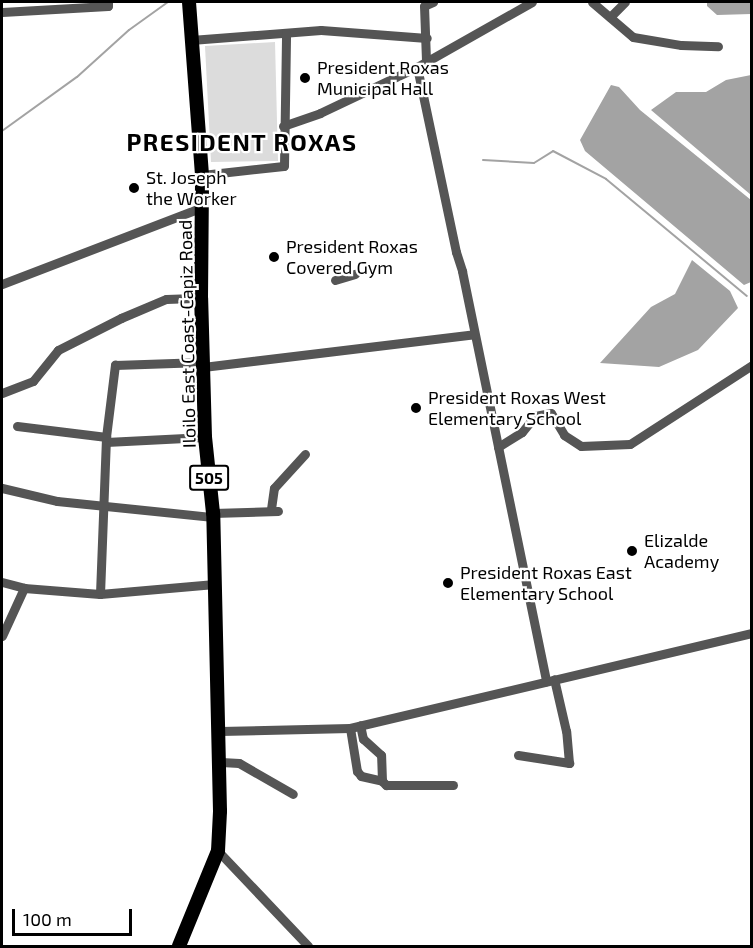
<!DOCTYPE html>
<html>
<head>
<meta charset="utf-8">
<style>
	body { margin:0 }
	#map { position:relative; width:753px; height:948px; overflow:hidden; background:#fff; font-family:"Exo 2",sans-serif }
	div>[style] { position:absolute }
	.green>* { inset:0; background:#dcdcdc }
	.water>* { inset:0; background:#a3a3a3 }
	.stream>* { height:2px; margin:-1px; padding:0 1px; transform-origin:1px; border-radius:1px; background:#a3a3a3 }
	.minor>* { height:9px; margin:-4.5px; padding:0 4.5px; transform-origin:4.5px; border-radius:4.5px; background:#555 }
	.primary>* { height:14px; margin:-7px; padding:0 7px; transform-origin:7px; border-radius:7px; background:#000 }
	.dots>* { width:16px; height:16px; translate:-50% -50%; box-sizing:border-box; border:3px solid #fff; border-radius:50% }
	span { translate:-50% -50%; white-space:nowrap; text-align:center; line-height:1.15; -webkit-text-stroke:4.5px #fff; paint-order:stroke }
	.shield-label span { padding:2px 4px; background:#fff; border:2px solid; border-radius:4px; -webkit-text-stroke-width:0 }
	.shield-label { font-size:16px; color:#000; font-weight:700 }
	.poi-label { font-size:18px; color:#000 }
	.left { translate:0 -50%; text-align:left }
	.street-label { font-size:18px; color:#000 }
	.district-label { font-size:24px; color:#000; font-weight:700; letter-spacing:1.5px }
	.frame { position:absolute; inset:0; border:3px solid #000; pointer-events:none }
	.scale { position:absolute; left:12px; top:909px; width:120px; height:27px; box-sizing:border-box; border:3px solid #000; border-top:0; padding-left:8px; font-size:18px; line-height:21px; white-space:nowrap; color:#000; -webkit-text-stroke:4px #fff; paint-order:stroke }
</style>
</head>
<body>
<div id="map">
	<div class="green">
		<i style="clip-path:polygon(275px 42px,278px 161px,211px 162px,205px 46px)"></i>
	</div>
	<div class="water">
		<i style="clip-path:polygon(707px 2px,751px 2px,751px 14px,717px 15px,707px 6px)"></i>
		<i style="clip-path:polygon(751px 75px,752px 75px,751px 195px,651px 110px,676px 92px,706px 92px,726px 80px)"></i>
		<i style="clip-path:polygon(611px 85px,619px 87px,640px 110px,751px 200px,751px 282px,744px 285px,585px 151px,580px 140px)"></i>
		<i style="clip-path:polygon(692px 260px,730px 291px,738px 308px,698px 350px,659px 367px,600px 363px,651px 307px,675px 294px)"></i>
	</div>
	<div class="stream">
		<i style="left:2px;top:131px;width:92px;rotate:-35.8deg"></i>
		<i style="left:77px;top:77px;width:70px;rotate:-42.1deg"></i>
		<i style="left:129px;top:30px;width:48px;rotate:-35.7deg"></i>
		<i style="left:483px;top:160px;width:51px;rotate:3.4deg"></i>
		<i style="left:534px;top:163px;width:22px;rotate:-32deg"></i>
		<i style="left:553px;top:151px;width:60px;rotate:27.8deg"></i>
		<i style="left:606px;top:179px;width:183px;rotate:39.7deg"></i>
	</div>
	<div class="minor">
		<i style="left:592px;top:2px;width:54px;rotate:40.5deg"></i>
		<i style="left:633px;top:37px;width:49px;rotate:9.5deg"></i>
		<i style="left:681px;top:45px;width:37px;rotate:2deg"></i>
		<i style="left:2px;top:12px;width:106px;rotate:-3.2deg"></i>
		<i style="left:108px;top:6px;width:4px;rotate:-90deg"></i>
		<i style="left:610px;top:17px;width:21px;rotate:-45deg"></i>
		<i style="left:191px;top:40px;width:130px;rotate:-4.4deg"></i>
		<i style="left:321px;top:30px;width:106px;rotate:4.3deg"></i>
		<i style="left:426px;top:60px;width:54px;rotate:-92.1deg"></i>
		<i style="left:424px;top:6px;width:10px;rotate:-24deg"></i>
		<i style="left:417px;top:67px;width:189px;rotate:78.1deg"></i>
		<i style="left:456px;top:252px;width:20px;rotate:72deg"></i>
		<i style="left:462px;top:271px;width:419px;rotate:78.4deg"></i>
		<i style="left:283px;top:126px;width:39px;rotate:-19deg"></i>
		<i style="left:320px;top:113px;width:107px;rotate:-25.4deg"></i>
		<i style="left:417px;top:67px;width:132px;rotate:-29.5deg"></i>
		<i style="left:202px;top:175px;width:82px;rotate:-6.3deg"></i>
		<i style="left:284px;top:166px;width:133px;rotate:-89.1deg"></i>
		<i style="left:335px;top:280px;width:21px;rotate:-17deg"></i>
		<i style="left:2px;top:284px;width:215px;rotate:-21deg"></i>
		<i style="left:203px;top:367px;width:273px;rotate:-6.9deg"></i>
		<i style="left:2px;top:393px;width:33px;rotate:-21deg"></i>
		<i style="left:33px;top:381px;width:40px;rotate:-51deg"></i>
		<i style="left:58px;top:350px;width:71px;rotate:-26.9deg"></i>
		<i style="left:121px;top:318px;width:49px;rotate:-22.9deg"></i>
		<i style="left:166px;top:299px;width:35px;rotate:-2deg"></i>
		<i style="left:17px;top:426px;width:90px;rotate:7deg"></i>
		<i style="left:106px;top:442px;width:99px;rotate:-2.9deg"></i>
		<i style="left:498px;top:447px;width:28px;rotate:-32deg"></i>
		<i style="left:522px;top:432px;width:21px;rotate:-51deg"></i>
		<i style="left:535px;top:416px;width:16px;rotate:-11deg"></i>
		<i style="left:551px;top:413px;width:26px;rotate:59deg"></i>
		<i style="left:564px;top:435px;width:20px;rotate:33deg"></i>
		<i style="left:581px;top:446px;width:49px;rotate:-2.3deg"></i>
		<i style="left:630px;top:444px;width:145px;rotate:-32.9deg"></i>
		<i style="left:2px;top:488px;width:57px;rotate:13.3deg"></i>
		<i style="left:57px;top:501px;width:157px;rotate:5.9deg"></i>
		<i style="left:271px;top:509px;width:21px;rotate:-82deg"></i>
		<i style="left:274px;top:488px;width:46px;rotate:-47.6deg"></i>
		<i style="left:213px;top:513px;width:65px;rotate:-1.8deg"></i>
		<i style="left:2px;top:582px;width:23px;rotate:15deg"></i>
		<i style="left:24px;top:588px;width:76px;rotate:4.5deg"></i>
		<i style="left:100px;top:594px;width:115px;rotate:-5deg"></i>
		<i style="left:100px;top:594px;width:157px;rotate:-87.8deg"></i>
		<i style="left:106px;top:437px;width:73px;rotate:-82.9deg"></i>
		<i style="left:115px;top:365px;width:88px;rotate:-2deg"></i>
		<i style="left:2px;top:636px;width:53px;rotate:-65.4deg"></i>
		<i style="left:350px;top:728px;width:44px;rotate:80.8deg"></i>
		<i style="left:357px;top:771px;width:6px;rotate:51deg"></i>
		<i style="left:361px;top:776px;width:22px;rotate:13deg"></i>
		<i style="left:382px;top:781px;width:26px;rotate:-92deg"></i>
		<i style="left:381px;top:755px;width:24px;rotate:-138deg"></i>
		<i style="left:363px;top:739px;width:14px;rotate:-102deg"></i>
		<i style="left:220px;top:731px;width:130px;rotate:-1.3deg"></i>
		<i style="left:350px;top:728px;width:413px;rotate:-13.3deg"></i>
		<i style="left:518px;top:755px;width:52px;rotate:8.9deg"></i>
		<i style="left:569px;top:763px;width:32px;rotate:-95deg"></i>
		<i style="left:566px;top:731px;width:53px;rotate:-103deg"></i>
		<i style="left:221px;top:762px;width:18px;rotate:3deg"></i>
		<i style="left:239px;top:763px;width:62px;rotate:29.9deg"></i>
		<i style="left:382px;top:781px;width:6px;rotate:45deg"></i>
		<i style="left:386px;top:785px;width:67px"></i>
		<i style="left:218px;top:851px;width:131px;rotate:46.5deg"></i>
	</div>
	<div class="primary">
		<i style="left:179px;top:946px;width:103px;rotate:-67.7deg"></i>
		<i style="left:218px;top:851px;width:40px;rotate:-87.1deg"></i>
		<i style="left:220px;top:811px;width:298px;rotate:-91.3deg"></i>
		<i style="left:213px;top:513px;width:76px;rotate:-96deg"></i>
		<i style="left:205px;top:437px;width:139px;rotate:-91.6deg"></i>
		<i style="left:201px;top:298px;width:123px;rotate:-89.5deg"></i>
		<i style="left:202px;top:175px;width:173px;rotate:-94.3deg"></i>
	</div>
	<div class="dots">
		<i style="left:305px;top:78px;background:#000"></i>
		<i style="left:134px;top:188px;background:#000"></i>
		<i style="left:274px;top:257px;background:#000"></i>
		<i style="left:416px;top:408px;background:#000"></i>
		<i style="left:632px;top:551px;background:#000"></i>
		<i style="left:448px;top:583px;background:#000"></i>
	</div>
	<div class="shield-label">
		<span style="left:209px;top:478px">505</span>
	</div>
	<div class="poi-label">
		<span class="left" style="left:317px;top:78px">President Roxas<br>Municipal Hall</span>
		<span class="left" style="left:146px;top:188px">St. Joseph<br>the Worker</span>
		<span class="left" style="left:286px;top:257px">President Roxas<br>Covered Gym</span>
		<span class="left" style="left:428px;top:408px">President Roxas West<br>Elementary School</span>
		<span class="left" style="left:644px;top:551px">Elizalde<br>Academy</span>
		<span class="left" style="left:460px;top:583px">President Roxas East<br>Elementary School</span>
	</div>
	<div class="street-label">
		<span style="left:187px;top:334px;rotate:-91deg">Iloilo East Coast-Capiz Road</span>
	</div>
	<div class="district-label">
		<span style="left:242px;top:142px">PRESIDENT ROXAS</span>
	</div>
	<div class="frame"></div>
	<div class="scale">100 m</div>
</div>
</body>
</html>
